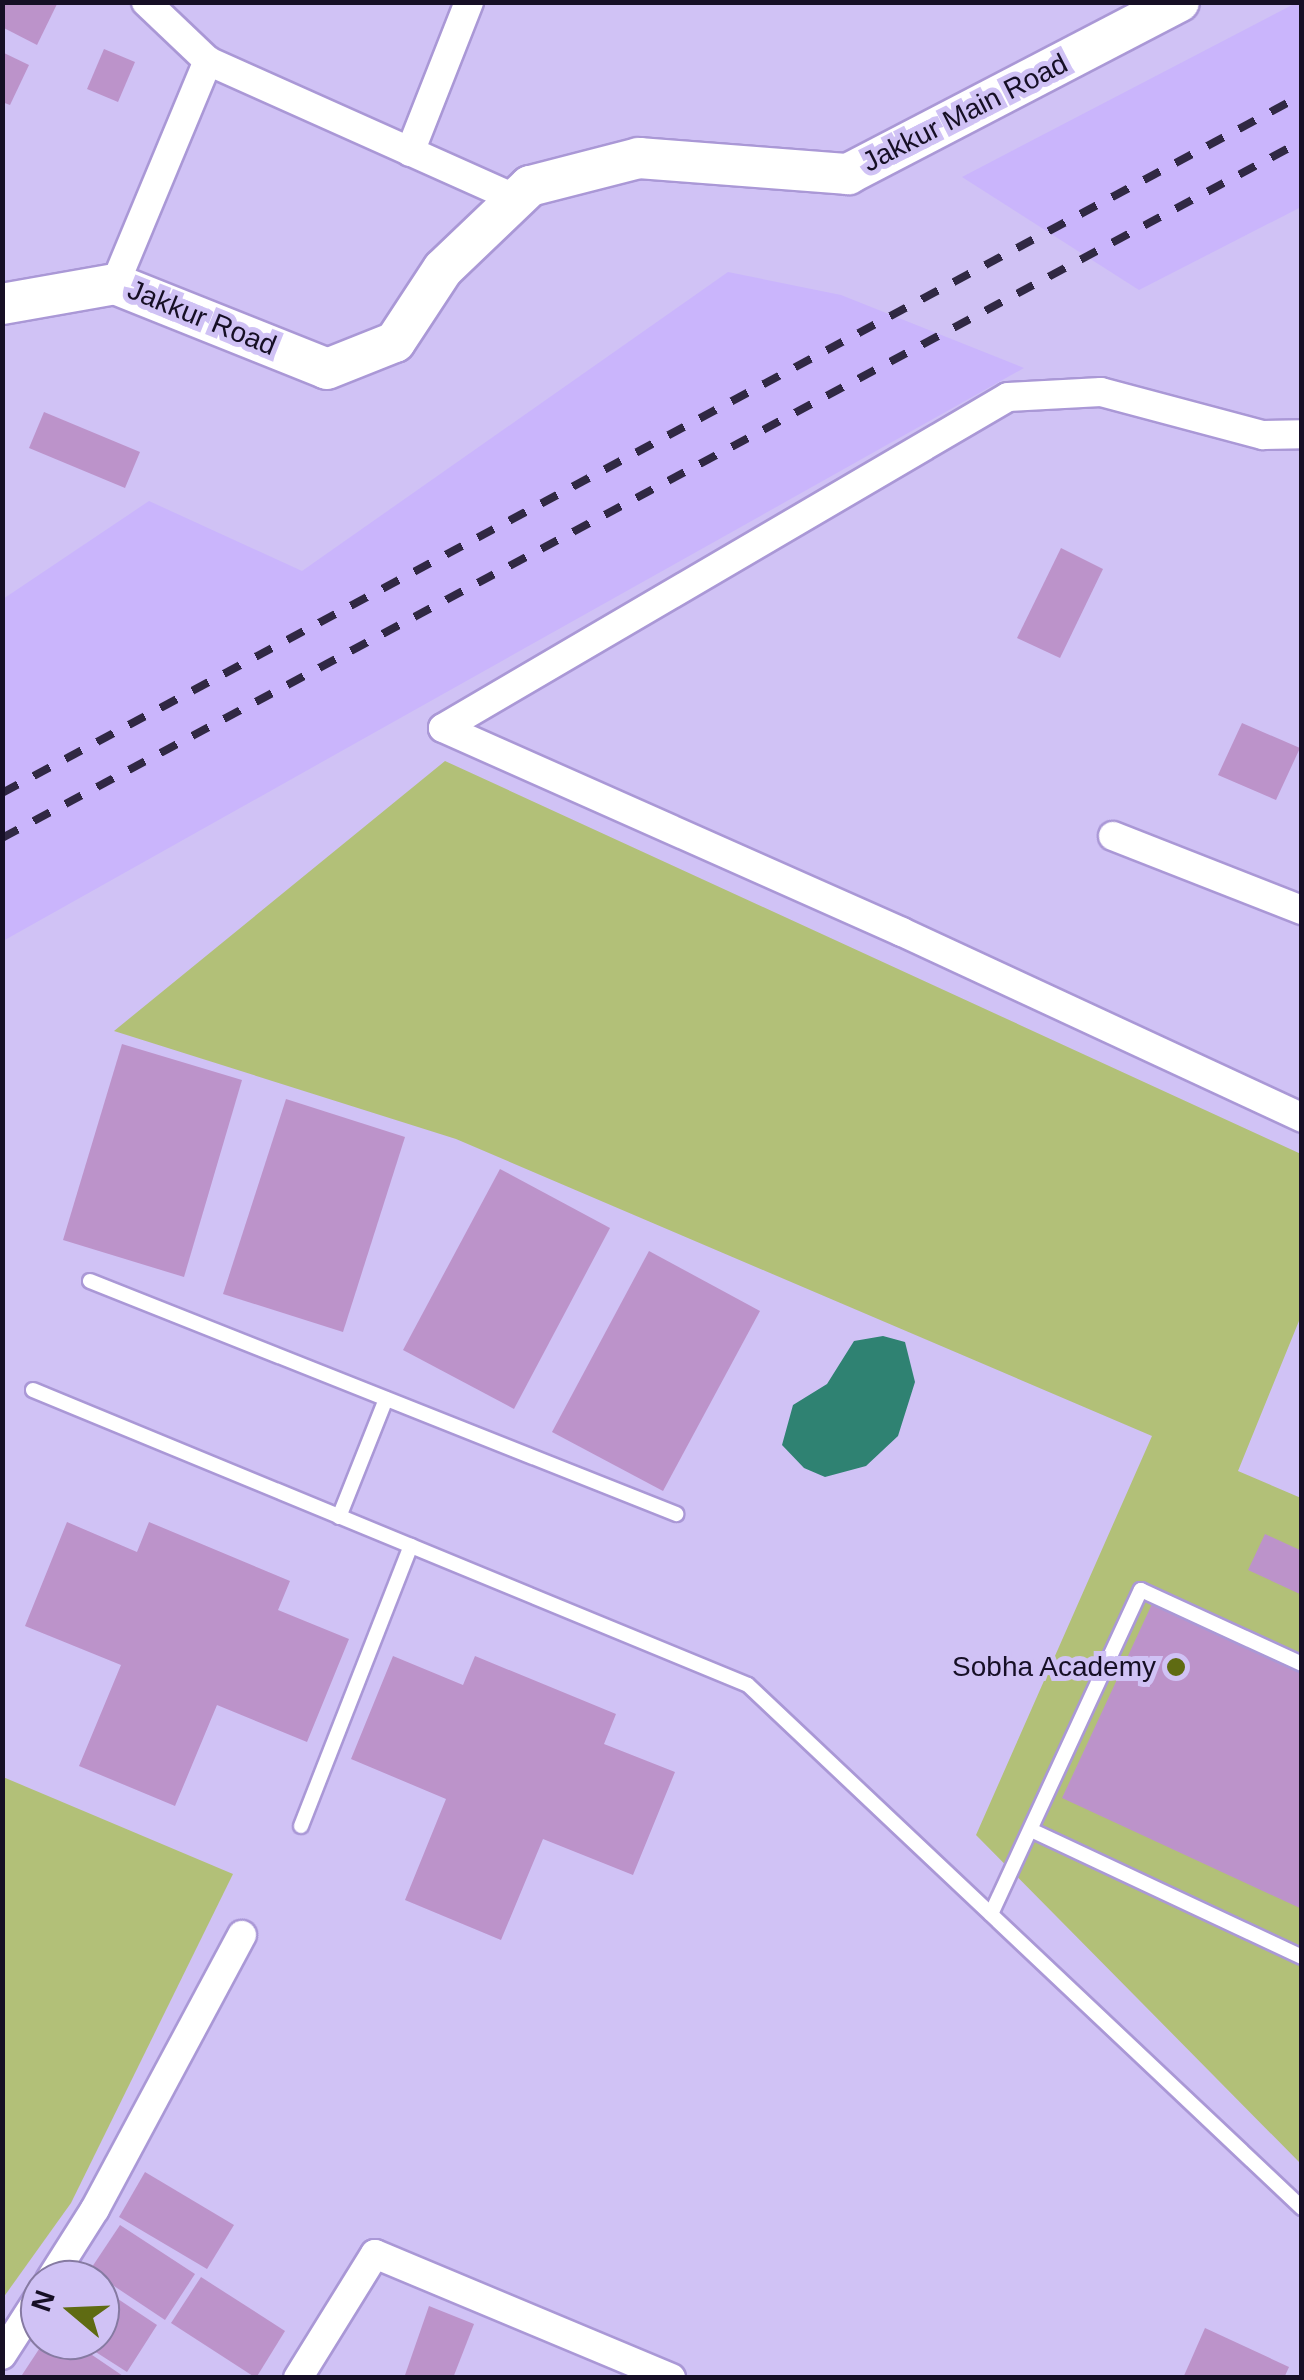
<!DOCTYPE html>
<html>
<head>
<meta charset="utf-8">
<style>
	body { margin:0 }
	#map { position:relative; width:1304px; height:2380px; overflow:hidden; background:#d0c2f5; font-family:Arial,sans-serif }
	div>[style] { position:absolute }
	.built>* { inset:0; background:#cab5fc }
	.green>* { inset:0; background:#b2c078 }
	.water>* { inset:0; background:#2f8272 }
	.building>* { inset:0; background:#bc93ca }
	.roads { filter:drop-shadow(2px 0 #aa98d6) drop-shadow(-2px 0 #aa98d6) drop-shadow(0 2px #aa98d6) drop-shadow(0 -2px #aa98d6) }
	.lane>* { height:14px; margin:-7px; padding:0 7px; transform-origin:7px; border-radius:7px; background:#fff }
	.street>* { height:28px; margin:-14px; padding:0 14px; transform-origin:14px; border-radius:14px; background:#fff }
	.secondary>* { height:40px; margin:-20px; padding:0 20px; transform-origin:20px; border-radius:20px; background:#fff }
	.rail>* { height:8px; margin-top:-4px; transform-origin:0; background:repeating-linear-gradient(90deg,#302843 0 18px,transparent 0 36px) }
	.dots>* { width:28px; height:28px; translate:-50% -50%; box-sizing:border-box; border:5px solid #d0c2f5; border-radius:50% }
	span { translate:-50% -50%; white-space:nowrap; text-align:center; line-height:1.15; -webkit-text-stroke:10px #d0c2f5; paint-order:stroke }
	.street-label { font-size:28px; color:#160f25 }
	.poi-label { font-size:28px; color:#160f25 }
	.right { translate:-100% -50%; text-align:right }
	.frame { position:absolute; inset:0; border:5px solid #160f25; pointer-events:none }
	.north { position:absolute; left:20px; top:2260px; width:100px; height:100px; box-sizing:border-box; background:#d0c2f5; border:2px solid #867aa2; border-radius:50%; rotate:289deg; font-size:28px; font-weight:700; line-height:40px; text-align:center; color:#160f25 }
	.north::after { content:''; display:block; margin:auto; width:35px; height:45px; background:#5f6b12; clip-path:polygon(50% 0,100% 100%,50% 72%,0 100%) }
</style>
</head>
<body>
<div id="map">
	<div class="built">
		<i style="clip-path:polygon(1296px 3px,1302px 3px,1301px 207px,1139px 290px,962px 177px)"></i>
		<i style="clip-path:polygon(728px 272px,841px 295px,1024px 368px,3px 941px,3px 599px,149px 501px,302px 571px)"></i>
	</div>
	<div class="green">
		<i style="clip-path:polygon(445px 761px,1301px 1154px,1301px 1316px,1238px 1471px,1301px 1498px,1301px 2164px,976px 1835px,1152px 1436px,456px 1139px,114px 1031px)"></i>
		<i style="clip-path:polygon(3px 1777px,233px 1874px,71px 2203px,3px 2298px)"></i>
	</div>
	<div class="water">
		<i style="clip-path:polygon(883px 1336px,905px 1342px,915px 1382px,898px 1436px,866px 1466px,825px 1477px,804px 1468px,782px 1445px,793px 1405px,827px 1384px,854px 1341px)"></i>
	</div>
	<div class="building">
		<i style="clip-path:polygon(2px 2px,58px 2px,37px 45px,2px 27px)"></i>
		<i style="clip-path:polygon(104px 49px,135px 62px,118px 102px,87px 89px)"></i>
		<i style="clip-path:polygon(2px 52px,29px 65px,10px 105px,2px 102px)"></i>
		<i style="clip-path:polygon(44px 412px,140px 452px,125px 488px,29px 448px)"></i>
		<i style="clip-path:polygon(1061px 548px,1103px 569px,1060px 658px,1017px 638px)"></i>
		<i style="clip-path:polygon(1242px 723px,1300px 748px,1276px 800px,1218px 775px)"></i>
		<i style="clip-path:polygon(122px 1044px,242px 1080px,184px 1277px,63px 1240px)"></i>
		<i style="clip-path:polygon(286px 1099px,405px 1137px,343px 1332px,223px 1294px)"></i>
		<i style="clip-path:polygon(500px 1169px,610px 1228px,514px 1409px,403px 1350px)"></i>
		<i style="clip-path:polygon(649px 1251px,760px 1311px,663px 1491px,552px 1432px)"></i>
		<i style="clip-path:polygon(67px 1522px,137px 1552px,149px 1522px,290px 1581px,278px 1610px,349px 1639px,307px 1742px,217px 1705px,175px 1806px,79px 1766px,121px 1665px,25px 1626px)"></i>
		<i style="clip-path:polygon(1265px 1534px,1302px 1551px,1302px 1595px,1248px 1570px)"></i>
		<i style="clip-path:polygon(1152px 1604px,1302px 1673px,1302px 1909px,1062px 1798px)"></i>
		<i style="clip-path:polygon(393px 1656px,463px 1685px,475px 1656px,616px 1714px,604px 1744px,675px 1772px,633px 1875px,543px 1839px,501px 1940px,405px 1900px,446px 1799px,351px 1759px)"></i>
		<i style="clip-path:polygon(145px 2172px,234px 2225px,207px 2269px,119px 2217px)"></i>
		<i style="clip-path:polygon(120px 2225px,195px 2274px,165px 2320px,90px 2270px)"></i>
		<i style="clip-path:polygon(201px 2277px,285px 2331px,256px 2378px,171px 2323px)"></i>
		<i style="clip-path:polygon(100px 2287px,157px 2325px,127px 2372px,77px 2340px,100px 2340px)"></i>
		<i style="clip-path:polygon(429px 2306px,474px 2324px,453px 2378px,404px 2378px)"></i>
		<i style="clip-path:polygon(1205px 2328px,1289px 2367px,1284px 2378px,1183px 2378px)"></i>
		<i style="clip-path:polygon(45px 2340px,70px 2340px,126px 2378px,20px 2378px)"></i>
	</div>
	<div class="roads">
		<div class="lane">
			<i style="left:90px;top:1281px;width:631px;rotate:21.68deg"></i>
			<i style="left:33px;top:1390px;width:773px;rotate:22.42deg"></i>
			<i style="left:748px;top:1685px;width:762px;rotate:43.35deg"></i>
			<i style="left:339px;top:1517px;width:127px;rotate:-68.3deg"></i>
			<i style="left:301px;top:1826px;width:301px;rotate:-68.6deg"></i>
			<i style="left:1031px;top:1830px;width:299px;rotate:25.1deg"></i>
			<i style="left:991px;top:1914px;width:357px;rotate:-65.2deg"></i>
			<i style="left:1141px;top:1590px;width:177px;rotate:24.7deg"></i>
		</div>
		<div class="street">
			<i style="left:146px;top:2px;width:86px;rotate:43.6deg"></i>
			<i style="left:208px;top:61px;width:338px;rotate:24.1deg"></i>
			<i style="left:410px;top:152px;width:161px;rotate:-68.5deg"></i>
			<i style="left:115px;top:284px;width:242px;rotate:-67.4deg"></i>
			<i style="left:443px;top:728px;width:655px;rotate:-30.36deg"></i>
			<i style="left:1008px;top:397px;width:93px;rotate:-3.1deg"></i>
			<i style="left:1101px;top:392px;width:168px;rotate:14.9deg"></i>
			<i style="left:1263px;top:435px;width:39px;rotate:-1deg"></i>
			<i style="left:443px;top:728px;width:502px;rotate:23.96deg"></i>
			<i style="left:902px;top:932px;width:441px;rotate:24.9deg"></i>
			<i style="left:1113px;top:836px;width:203px;rotate:21.4deg"></i>
			<i style="left:50px;top:2280px;width:84px;rotate:-57.6deg"></i>
			<i style="left:95px;top:2209px;width:311px;rotate:-61.8deg"></i>
			<i style="left:2px;top:2355px;width:70px;rotate:-57.2deg"></i>
			<i style="left:298px;top:2378px;width:146px;rotate:-58.2deg"></i>
			<i style="left:375px;top:2254px;width:321px;rotate:22.7deg"></i>
		</div>
		<div class="secondary">
			<i style="left:2px;top:304px;width:115px;rotate:-10deg"></i>
			<i style="left:115px;top:284px;width:228px;rotate:21.8deg"></i>
			<i style="left:327px;top:369px;width:73px;rotate:-21.7deg"></i>
			<i style="left:395px;top:342px;width:87px;rotate:-56.7deg"></i>
			<i style="left:443px;top:269px;width:120px;rotate:-43.7deg"></i>
			<i style="left:530px;top:186px;width:113px;rotate:-14.4deg"></i>
			<i style="left:639px;top:158px;width:210px;rotate:4.4deg"></i>
			<i style="left:848px;top:174px;width:373px;rotate:-27.5deg"></i>
		</div>
	</div>
	<div class="rail">
		<i style="left:2px;top:793px;width:1476px;rotate:-28.23deg"></i>
		<i style="left:2px;top:838px;width:1475px;rotate:-28.2deg"></i>
	</div>
	<div class="dots">
		<i style="left:1176px;top:1667px;background:#5f6b12"></i>
	</div>
	<div class="street-label">
		<span style="left:965px;top:113px;rotate:-27deg">Jakkur Main Road</span>
		<span style="left:202px;top:318px;rotate:22deg">Jakkur Road</span>
	</div>
	<div class="poi-label">
		<span class="right" style="left:1156px;top:1667px">Sobha Academy</span>
	</div>
	<div class="frame"></div>
	<div class="north">N</div>
</div>
</body>
</html>
